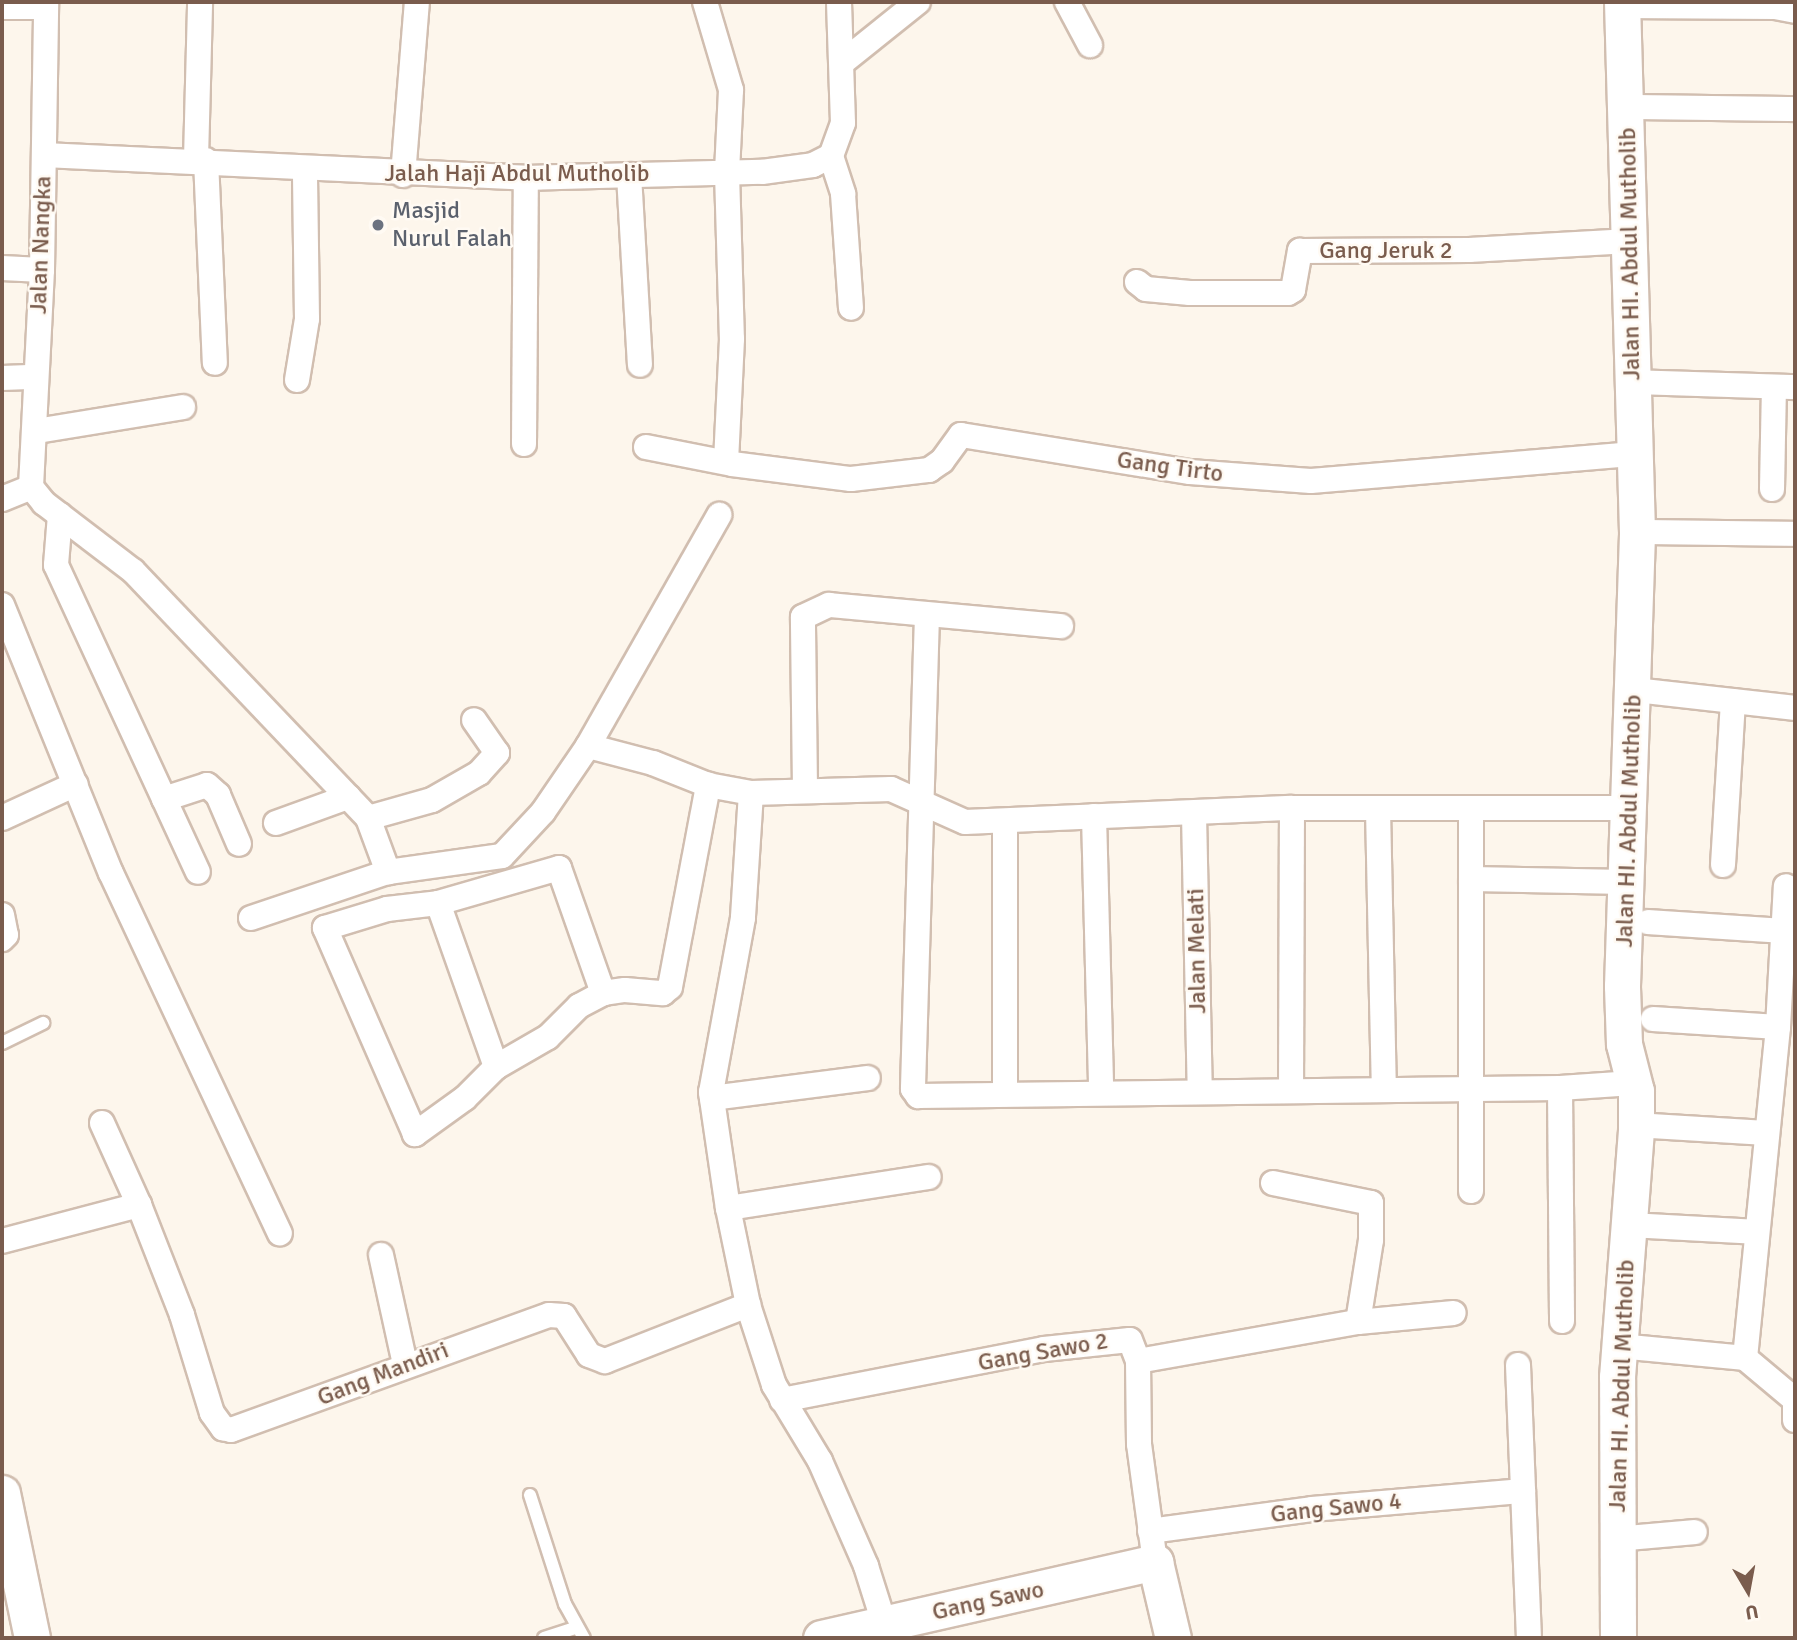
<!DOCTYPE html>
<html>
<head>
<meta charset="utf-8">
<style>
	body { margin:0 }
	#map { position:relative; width:1797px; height:1640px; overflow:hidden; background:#fdf6ec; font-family:Signika,sans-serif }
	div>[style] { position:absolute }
	.roads { filter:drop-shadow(2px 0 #d1beb0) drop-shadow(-2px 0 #d1beb0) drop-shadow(0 2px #d1beb0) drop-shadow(0 -2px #d1beb0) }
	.lane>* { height:12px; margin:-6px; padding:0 6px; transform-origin:6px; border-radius:6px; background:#fff }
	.street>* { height:24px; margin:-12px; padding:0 12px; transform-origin:12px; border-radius:12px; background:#fff }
	.secondary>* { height:35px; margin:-17.5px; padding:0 17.5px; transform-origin:17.5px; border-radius:17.5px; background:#fff }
	.dots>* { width:19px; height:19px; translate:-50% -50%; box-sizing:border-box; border:4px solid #fffaf3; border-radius:50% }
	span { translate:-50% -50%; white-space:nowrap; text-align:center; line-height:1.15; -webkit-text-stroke:5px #fffaf3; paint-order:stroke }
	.street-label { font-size:24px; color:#7a5c4d }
	.worship-label { font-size:24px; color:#5b616d }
	.left { translate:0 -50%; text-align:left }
	.frame { position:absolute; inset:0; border:4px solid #7a5c4d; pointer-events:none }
	.north { position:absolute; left:1713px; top:1556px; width:70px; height:70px; -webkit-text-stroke:5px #fffaf3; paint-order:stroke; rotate:170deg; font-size:19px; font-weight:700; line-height:28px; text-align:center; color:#7a5c4d }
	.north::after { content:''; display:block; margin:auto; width:24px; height:32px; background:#7a5c4d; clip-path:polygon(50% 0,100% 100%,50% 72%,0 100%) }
</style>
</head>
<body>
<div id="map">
	<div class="roads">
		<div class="lane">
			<i style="left:2px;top:1043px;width:46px;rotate:-26deg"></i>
			<i style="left:530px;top:1495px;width:114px;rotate:72.2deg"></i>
			<i style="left:565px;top:1604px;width:39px;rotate:61deg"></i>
			<i style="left:544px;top:1638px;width:35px;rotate:-18deg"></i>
		</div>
		<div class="street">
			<i style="left:705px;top:2px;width:92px;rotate:73.5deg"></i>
			<i style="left:731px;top:90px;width:83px;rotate:92.8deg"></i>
			<i style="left:727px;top:173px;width:166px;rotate:88.3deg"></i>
			<i style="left:732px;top:339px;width:121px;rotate:92.8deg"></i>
			<i style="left:1067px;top:2px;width:49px;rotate:61.9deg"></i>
			<i style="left:1622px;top:6px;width:153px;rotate:0.4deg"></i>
			<i style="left:1775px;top:7px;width:20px;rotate:11deg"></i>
			<i style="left:2px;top:7px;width:44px"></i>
			<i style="left:843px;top:62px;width:96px;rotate:-38.7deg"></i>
			<i style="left:1628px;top:107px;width:167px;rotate:0.7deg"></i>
			<i style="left:44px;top:155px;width:483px;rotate:2.7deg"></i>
			<i style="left:526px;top:178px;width:236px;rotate:-1.5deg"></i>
			<i style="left:762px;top:172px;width:51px;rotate:-7.8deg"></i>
			<i style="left:813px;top:165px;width:20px;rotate:-27deg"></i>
			<i style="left:831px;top:156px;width:35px;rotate:-70deg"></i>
			<i style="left:843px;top:123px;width:121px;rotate:-91.9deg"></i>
			<i style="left:831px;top:156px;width:40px;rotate:72deg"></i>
			<i style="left:843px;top:194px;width:114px;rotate:86deg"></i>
			<i style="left:196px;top:159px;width:157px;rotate:-88.5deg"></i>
			<i style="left:206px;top:160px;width:203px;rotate:87.5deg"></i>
			<i style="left:403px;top:175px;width:174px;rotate:-85.4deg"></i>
			<i style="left:629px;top:175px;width:190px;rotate:86.7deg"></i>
			<i style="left:2px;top:268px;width:40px;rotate:2.9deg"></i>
			<i style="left:1137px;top:282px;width:11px;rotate:38deg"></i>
			<i style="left:1146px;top:289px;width:44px;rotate:5.2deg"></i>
			<i style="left:1190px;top:293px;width:98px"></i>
			<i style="left:1288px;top:293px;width:6px;rotate:-31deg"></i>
			<i style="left:1293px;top:290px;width:40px;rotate:-80deg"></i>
			<i style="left:1300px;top:251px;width:169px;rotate:-0.3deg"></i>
			<i style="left:1469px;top:250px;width:161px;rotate:-3.2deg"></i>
			<i style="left:2px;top:378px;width:34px;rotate:-2deg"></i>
			<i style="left:297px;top:380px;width:62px;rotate:-80.7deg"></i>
			<i style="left:307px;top:319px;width:148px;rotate:-90.8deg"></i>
			<i style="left:1632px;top:382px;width:163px;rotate:1.8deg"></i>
			<i style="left:37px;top:431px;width:148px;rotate:-9.3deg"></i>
			<i style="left:524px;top:444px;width:266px;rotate:-89.6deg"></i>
			<i style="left:646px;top:447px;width:88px;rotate:11.2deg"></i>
			<i style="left:732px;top:464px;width:120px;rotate:7.2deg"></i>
			<i style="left:851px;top:479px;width:79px;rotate:-6.6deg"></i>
			<i style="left:929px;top:470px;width:16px;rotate:-35deg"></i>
			<i style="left:942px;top:461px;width:32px;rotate:-54deg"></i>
			<i style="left:961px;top:435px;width:232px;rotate:9.2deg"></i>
			<i style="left:1190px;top:472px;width:121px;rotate:4.3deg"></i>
			<i style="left:1311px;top:481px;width:324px;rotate:-4.8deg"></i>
			<i style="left:31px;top:487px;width:21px;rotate:51deg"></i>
			<i style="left:44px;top:503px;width:112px;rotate:37.4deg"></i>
			<i style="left:133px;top:571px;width:341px;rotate:46.4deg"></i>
			<i style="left:368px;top:818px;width:58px;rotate:69.7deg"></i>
			<i style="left:31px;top:487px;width:217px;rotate:-87.1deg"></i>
			<i style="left:42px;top:270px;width:268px;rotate:-89.1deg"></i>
			<i style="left:1772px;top:489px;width:102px;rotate:-88.9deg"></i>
			<i style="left:2px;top:499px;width:31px;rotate:-22deg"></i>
			<i style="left:60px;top:515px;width:50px;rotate:94.6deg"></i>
			<i style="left:56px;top:565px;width:338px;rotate:65.2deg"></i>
			<i style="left:1637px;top:532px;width:156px;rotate:0.7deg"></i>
			<i style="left:2px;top:605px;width:289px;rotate:67.9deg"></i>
			<i style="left:111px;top:873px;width:398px;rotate:64.9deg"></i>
			<i style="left:927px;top:615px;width:474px;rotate:91.7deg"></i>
			<i style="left:913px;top:1089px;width:9px;rotate:54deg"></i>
			<i style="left:918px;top:1096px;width:642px;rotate:-0.71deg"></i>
			<i style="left:1560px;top:1088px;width:73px;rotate:-3.9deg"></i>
			<i style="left:1635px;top:690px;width:161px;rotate:6.4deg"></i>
			<i style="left:588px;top:746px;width:266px;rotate:-60.4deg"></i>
			<i style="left:805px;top:789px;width:172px;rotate:-90.7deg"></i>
			<i style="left:803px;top:617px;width:29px;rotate:-25deg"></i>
			<i style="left:829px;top:605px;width:233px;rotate:5.2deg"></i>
			<i style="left:751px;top:793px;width:125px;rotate:93.7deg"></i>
			<i style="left:743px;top:918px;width:177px;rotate:100.4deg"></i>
			<i style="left:711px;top:1092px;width:117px;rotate:81.7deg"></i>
			<i style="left:728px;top:1208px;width:99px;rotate:78.3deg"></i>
			<i style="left:748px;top:1305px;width:84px;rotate:72deg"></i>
			<i style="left:774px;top:1385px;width:89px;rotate:58.8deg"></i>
			<i style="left:820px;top:1461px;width:115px;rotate:66.3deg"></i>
			<i style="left:866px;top:1566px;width:60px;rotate:72.5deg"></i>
			<i style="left:164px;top:799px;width:45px;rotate:-18deg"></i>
			<i style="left:207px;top:785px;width:15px;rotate:42deg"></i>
			<i style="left:218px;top:795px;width:53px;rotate:66.8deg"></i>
			<i style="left:1471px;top:808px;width:383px;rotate:90deg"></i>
			<i style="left:1378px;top:809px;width:280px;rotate:88.8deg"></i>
			<i style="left:1194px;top:814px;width:275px;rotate:88.8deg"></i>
			<i style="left:1094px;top:816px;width:275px;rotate:88.5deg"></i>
			<i style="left:2px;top:818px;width:81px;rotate:-24.7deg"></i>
			<i style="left:368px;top:818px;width:66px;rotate:-15.7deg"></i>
			<i style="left:432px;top:800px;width:54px;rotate:-29.9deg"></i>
			<i style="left:479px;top:773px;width:27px;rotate:-48deg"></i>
			<i style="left:497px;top:753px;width:40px;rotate:-124.9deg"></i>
			<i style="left:1005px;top:821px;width:271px;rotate:90deg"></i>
			<i style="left:276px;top:823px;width:77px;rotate:-19.9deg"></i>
			<i style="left:1723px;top:865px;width:164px;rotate:-86.5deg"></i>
			<i style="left:1471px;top:879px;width:156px;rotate:1.1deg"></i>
			<i style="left:438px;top:903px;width:174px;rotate:70.5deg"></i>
			<i style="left:496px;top:1067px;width:60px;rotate:-30deg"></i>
			<i style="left:548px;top:1037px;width:44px;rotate:-45deg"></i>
			<i style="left:579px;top:1006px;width:27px;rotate:-28deg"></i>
			<i style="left:603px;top:993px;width:22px;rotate:-8deg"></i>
			<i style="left:625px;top:990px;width:38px;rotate:5deg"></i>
			<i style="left:663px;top:993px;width:9px;rotate:-41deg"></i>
			<i style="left:670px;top:987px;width:206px;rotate:-79.3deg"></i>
			<i style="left:2px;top:915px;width:20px;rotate:79deg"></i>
			<i style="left:6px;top:935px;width:6px;rotate:135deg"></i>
			<i style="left:251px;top:918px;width:145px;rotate:-18.6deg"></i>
			<i style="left:388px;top:872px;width:115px;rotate:-8deg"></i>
			<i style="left:502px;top:856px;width:60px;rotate:-47deg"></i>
			<i style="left:543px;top:812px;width:80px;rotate:-55.7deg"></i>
			<i style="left:588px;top:746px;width:67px;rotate:14.7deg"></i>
			<i style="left:653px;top:763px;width:59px;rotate:21.8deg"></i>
			<i style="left:708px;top:785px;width:44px;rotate:10.5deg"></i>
			<i style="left:751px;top:793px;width:140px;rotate:-1.6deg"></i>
			<i style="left:891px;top:789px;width:81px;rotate:24deg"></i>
			<i style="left:965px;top:822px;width:327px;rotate:-2.5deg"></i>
			<i style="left:1292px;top:808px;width:337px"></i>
			<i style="left:1648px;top:922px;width:136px;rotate:3.8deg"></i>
			<i style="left:1653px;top:1019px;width:125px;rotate:3.7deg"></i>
			<i style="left:496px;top:1067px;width:44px;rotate:135deg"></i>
			<i style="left:465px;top:1098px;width:62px;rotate:144.2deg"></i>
			<i style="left:415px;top:1134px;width:225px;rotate:-113.6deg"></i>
			<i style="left:325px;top:928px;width:65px;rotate:-17deg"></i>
			<i style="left:387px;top:909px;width:51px;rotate:-6.7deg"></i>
			<i style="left:438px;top:903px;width:126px;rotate:-16.1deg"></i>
			<i style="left:559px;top:868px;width:133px;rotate:70.6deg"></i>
			<i style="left:1560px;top:1088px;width:233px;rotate:89.5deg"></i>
			<i style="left:1291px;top:1089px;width:281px;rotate:-89.8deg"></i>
			<i style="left:712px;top:1098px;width:157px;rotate:-7.3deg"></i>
			<i style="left:102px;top:1123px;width:90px;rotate:65.7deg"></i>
			<i style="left:1651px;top:1126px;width:116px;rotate:3.5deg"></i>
			<i style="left:1273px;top:1183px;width:100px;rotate:11.5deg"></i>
			<i style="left:1371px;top:1203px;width:37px;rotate:90deg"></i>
			<i style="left:1371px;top:1240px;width:83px;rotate:99deg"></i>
			<i style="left:728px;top:1208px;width:203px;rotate:-8.8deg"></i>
			<i style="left:1646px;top:1226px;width:110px;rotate:3.1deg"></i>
			<i style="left:2px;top:1241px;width:142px;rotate:-14.7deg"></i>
			<i style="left:139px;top:1205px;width:118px;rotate:68.6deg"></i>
			<i style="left:182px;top:1315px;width:102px;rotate:73deg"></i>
			<i style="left:212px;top:1413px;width:19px;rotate:54deg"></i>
			<i style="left:223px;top:1428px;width:8px;rotate:14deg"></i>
			<i style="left:231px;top:1430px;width:338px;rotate:-19.9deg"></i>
			<i style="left:549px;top:1315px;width:15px;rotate:4deg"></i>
			<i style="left:564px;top:1316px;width:46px;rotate:57.3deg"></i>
			<i style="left:589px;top:1355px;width:17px;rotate:21deg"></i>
			<i style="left:605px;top:1361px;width:154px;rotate:-21.4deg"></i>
			<i style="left:381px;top:1255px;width:112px;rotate:77.6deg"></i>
			<i style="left:1619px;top:1346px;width:127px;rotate:5.4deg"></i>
			<i style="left:1745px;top:1358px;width:65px;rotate:40deg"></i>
			<i style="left:1795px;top:1400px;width:20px;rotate:90deg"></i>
			<i style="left:1745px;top:1358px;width:333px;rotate:-84.3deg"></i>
			<i style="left:1778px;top:1027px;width:141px;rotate:-86.8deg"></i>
			<i style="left:1138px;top:1361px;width:223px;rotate:-10.1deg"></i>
			<i style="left:1358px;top:1322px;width:96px;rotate:-5.4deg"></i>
			<i style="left:1518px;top:1365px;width:273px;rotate:87.7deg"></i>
			<i style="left:782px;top:1400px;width:267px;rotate:-11deg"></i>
			<i style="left:1044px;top:1349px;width:86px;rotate:-6deg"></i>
			<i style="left:1130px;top:1340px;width:22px;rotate:69deg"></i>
			<i style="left:1138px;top:1361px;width:83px;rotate:89.3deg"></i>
			<i style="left:1139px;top:1444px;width:119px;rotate:82.3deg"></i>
			<i style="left:1150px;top:1531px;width:163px;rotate:-7.7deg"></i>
			<i style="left:1312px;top:1509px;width:212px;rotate:-4.9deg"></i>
			<i style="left:1617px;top:1539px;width:78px;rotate:-5.1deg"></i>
		</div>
		<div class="secondary">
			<i style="left:2px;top:1493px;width:148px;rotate:78.3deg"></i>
			<i style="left:821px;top:1638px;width:343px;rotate:-12.8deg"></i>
			<i style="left:1155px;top:1562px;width:78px;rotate:76.7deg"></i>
			<i style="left:1618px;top:1638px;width:261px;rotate:-90.2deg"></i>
			<i style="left:1617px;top:1377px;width:248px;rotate:-85.6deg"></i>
			<i style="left:1636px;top:1130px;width:39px;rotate:-90deg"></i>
			<i style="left:1636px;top:1091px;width:49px;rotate:-104.3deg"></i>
			<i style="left:1624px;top:1044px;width:58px;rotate:-92deg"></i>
			<i style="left:1622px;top:986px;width:454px;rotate:-88.1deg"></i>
			<i style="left:1637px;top:532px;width:530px;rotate:-91.62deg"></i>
		</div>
	</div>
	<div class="dots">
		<i style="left:378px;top:225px;background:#6b7280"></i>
	</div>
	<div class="street-label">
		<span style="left:517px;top:174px">Jalah Haji Abdul Mutholib</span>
		<span style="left:41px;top:245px;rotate:-88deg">Jalan Nangka</span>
		<span style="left:1386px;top:251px">Gang Jeruk 2</span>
		<span style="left:1630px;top:254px;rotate:-91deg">Jalan HI. Abdul Mutholib</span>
		<span style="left:1170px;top:467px;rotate:8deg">Gang Tirto</span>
		<span style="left:1629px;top:821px;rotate:-88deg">Jalan HI. Abdul Mutholib</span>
		<span style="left:1197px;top:951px;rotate:-91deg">Jalan Melati</span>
		<span style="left:1043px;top:1352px;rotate:-10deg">Gang Sawo 2</span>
		<span style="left:383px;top:1374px;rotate:-21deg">Gang Mandiri</span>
		<span style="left:1622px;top:1386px;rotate:-88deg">Jalan HI. Abdul Mutholib</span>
		<span style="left:1336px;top:1508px;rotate:-6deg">Gang Sawo 4</span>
		<span style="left:988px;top:1601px;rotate:-12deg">Gang Sawo</span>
	</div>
	<div class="worship-label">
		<span class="left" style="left:392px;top:225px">Masjid<br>Nurul Falah</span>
	</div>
	<div class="frame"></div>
	<div class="north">U</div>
</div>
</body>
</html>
